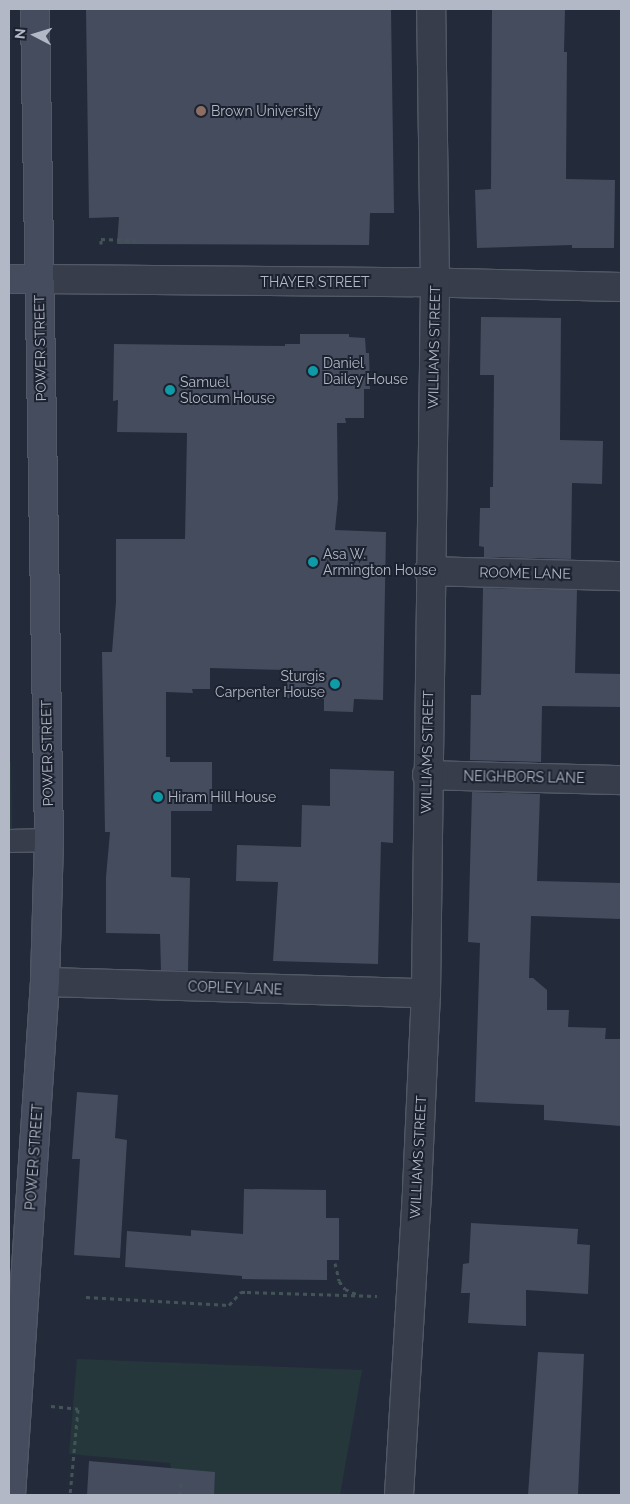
<!DOCTYPE html>
<html>
<head>
<meta charset="utf-8">
<style>
	body { margin:0 }
	#map { position:relative; width:630px; height:1504px; overflow:hidden; background:#232b3a; font-family:Raleway,sans-serif }
	div>[style] { position:absolute }
	.green>* { inset:0; background:#25373b }
	.building>* { inset:0; background:#444c5e }
	.path>* { height:3px; margin-top:-1.5px; transform-origin:0; background:repeating-linear-gradient(90deg,#435458 0 4px,transparent 0 8px) }
	.roads { filter:drop-shadow(1px 0 #525865) drop-shadow(-1px 0 #525865) drop-shadow(0 1px #525865) drop-shadow(0 -1px #525865) }
	.lane>* { height:22px; margin:-11px; padding:0 11px; transform-origin:11px; border-radius:11px; background:#373d4a }
	.street>* { height:28px; margin:-14px; padding:0 14px; transform-origin:14px; border-radius:14px; background:#373d4a }
	.secondary>* { height:28px; margin:-14px; padding:0 14px; transform-origin:14px; border-radius:14px; background:#454c5d }
	.dots>* { width:14px; height:14px; translate:-50% -50%; box-sizing:border-box; border:2px solid #1c222f; border-radius:50% }
	span { translate:-50% -50%; white-space:nowrap; text-align:center; line-height:1.15; -webkit-text-stroke:4px #1c222f; paint-order:stroke }
	.poi-label { font-size:14px; color:#b2b8c6 }
	.left { translate:0 -50%; text-align:left }
	.right { translate:-100% -50%; text-align:right }
	.street-label { font-size:14px; color:#b2b8c6 }
	.frame { position:absolute; inset:0; border:10px solid #b2b8c6; pointer-events:none }
	.north { position:absolute; left:10px; top:10px; width:50px; height:50px; -webkit-text-stroke:4px #1c222f; paint-order:stroke; rotate:275deg; font-size:14px; font-weight:700; line-height:20px; text-align:center; color:#b2b8c6 }
	.north::after { content:''; display:block; margin:auto; width:18px; height:22px; background:#b2b8c6; clip-path:polygon(50% 0,100% 100%,50% 72%,0 100%) }
</style>
</head>
<body>
<div id="map">
	<div class="green">
		<i style="clip-path:polygon(9px 762px,11px 762px,12px 834px,9px 834px)"></i>
		<i style="clip-path:polygon(77px 1359px,362px 1370px,340px 1495px,212px 1495px,176px 1490px,170px 1463px,69px 1454px)"></i>
	</div>
	<div class="building">
		<i style="clip-path:polygon(86px 9px,391px 9px,394px 213px,370px 213px,369px 245px,117px 244px,119px 217px,89px 218px)"></i>
		<i style="clip-path:polygon(492px 9px,565px 9px,564px 52px,567px 52px,566px 179px,615px 180px,614px 248px,572px 248px,572px 245px,477px 248px,475px 190px,491px 189px)"></i>
		<i style="clip-path:polygon(481px 317px,561px 318px,560px 440px,603px 441px,602px 484px,572px 483px,571px 559px,484px 557px,484px 547px,479px 546px,480px 508px,490px 508px,490px 487px,493px 487px,494px 375px,480px 375px)"></i>
		<i style="clip-path:polygon(300px 334px,349px 334px,349px 337px,365px 338px,366px 353px,369px 353px,370px 389px,364px 389px,364px 418px,345px 418px,346px 423px,337px 423px,338px 499px,335px 530px,386px 532px,383px 700px,354px 699px,353px 712px,324px 711px,324px 699px,286px 698px,288px 670px,210px 668px,210px 689px,192px 689px,193px 693px,166px 692px,166px 757px,170px 757px,170px 762px,212px 762px,212px 811px,171px 811px,171px 877px,190px 878px,188px 971px,161px 970px,160px 934px,106px 933px,106px 877px,110px 832px,105px 832px,102px 652px,112px 652px,116px 602px,116px 539px,185px 539px,187px 433px,117px 432px,118px 400px,113px 401px,114px 344px,285px 346px,285px 344px,300px 344px)"></i>
		<i style="clip-path:polygon(483px 588px,577px 590px,575px 673px,621px 674px,621px 707px,542px 706px,541px 762px,470px 760px,471px 695px,481px 695px)"></i>
		<i style="clip-path:polygon(330px 769px,394px 771px,393px 843px,381px 842px,378px 964px,273px 961px,278px 882px,236px 881px,237px 845px,301px 847px,302px 805px,330px 806px)"></i>
		<i style="clip-path:polygon(472px 792px,540px 794px,537px 881px,621px 883px,621px 919px,531px 916px,529px 978px,533px 978px,547px 990px,547px 1010px,569px 1010px,568px 1027px,606px 1028px,605px 1039px,621px 1039px,621px 1126px,544px 1120px,544px 1105px,475px 1102px,480px 943px,468px 942px)"></i>
		<i style="clip-path:polygon(77px 1092px,118px 1095px,115px 1138px,127px 1140px,120px 1258px,74px 1255px,80px 1159px,72px 1159px)"></i>
		<i style="clip-path:polygon(244px 1189px,326px 1190px,326px 1218px,339px 1218px,339px 1260px,327px 1260px,327px 1280px,242px 1279px,242px 1276px,125px 1267px,127px 1231px,191px 1236px,191px 1230px,243px 1234px)"></i>
		<i style="clip-path:polygon(471px 1223px,578px 1229px,577px 1244px,590px 1245px,588px 1294px,526px 1290px,526px 1326px,468px 1323px,470px 1293px,461px 1293px,463px 1264px,469px 1263px)"></i>
		<i style="clip-path:polygon(538px 1352px,584px 1354px,578px 1495px,528px 1495px)"></i>
		<i style="clip-path:polygon(89px 1461px,215px 1472px,214px 1495px,87px 1495px)"></i>
	</div>
	<div class="path">
		<i style="left:101px;top:244px;width:5px;rotate:-90deg"></i>
		<i style="left:101px;top:239px;width:34px;rotate:2deg"></i>
		<i style="left:335px;top:1263px;width:18px;rotate:77deg"></i>
		<i style="left:339px;top:1281px;width:10px;rotate:53deg"></i>
		<i style="left:345px;top:1289px;width:12px;rotate:24deg"></i>
		<i style="left:86px;top:1297px;width:143px;rotate:3.2deg"></i>
		<i style="left:229px;top:1305px;width:18px;rotate:-47deg"></i>
		<i style="left:241px;top:1292px;width:6px"></i>
		<i style="left:247px;top:1292px;width:130px;rotate:1.8deg"></i>
		<i style="left:51px;top:1406px;width:27px;rotate:6deg"></i>
		<i style="left:78px;top:1409px;width:86px;rotate:95.3deg"></i>
		<i style="left:180px;top:1495px;width:16px;rotate:-86deg"></i>
	</div>
	<div class="roads">
		<div class="lane">
			<i style="left:9px;top:841px;width:40px;rotate:-1.4deg"></i>
		</div>
		<div class="street">
			<i style="left:39px;top:279px;width:373px;rotate:0.5deg"></i>
			<i style="left:412px;top:282px;width:209px;rotate:1.4deg"></i>
			<i style="left:429px;top:571px;width:192px;rotate:1.5deg"></i>
			<i style="left:427px;top:775px;width:194px;rotate:1.5deg"></i>
			<i style="left:45px;top:982px;width:381px;rotate:1.7deg"></i>
			<i style="left:399px;top:1495px;width:306px;rotate:-86.6deg"></i>
			<i style="left:417px;top:1190px;width:197px;rotate:-87.4deg"></i>
			<i style="left:426px;top:993px;width:710px;rotate:-89.27deg"></i>
			<i style="left:435px;top:283px;width:274px;rotate:-90.8deg"></i>
		</div>
		<div class="secondary">
			<i style="left:9px;top:279px;width:30px"></i>
			<i style="left:11px;top:1495px;width:514px;rotate:-86.21deg"></i>
			<i style="left:45px;top:982px;width:142px;rotate:-88.4deg"></i>
			<i style="left:49px;top:840px;width:831px;rotate:-90.97deg"></i>
		</div>
	</div>
	<div class="dots">
		<i style="left:201px;top:111px;background:#8d6e63"></i>
		<i style="left:313px;top:371px;background:#0f9aa8"></i>
		<i style="left:170px;top:390px;background:#0f9aa8"></i>
		<i style="left:313px;top:562px;background:#0f9aa8"></i>
		<i style="left:335px;top:684px;background:#0f9aa8"></i>
		<i style="left:158px;top:797px;background:#0f9aa8"></i>
	</div>
	<div class="poi-label">
		<span class="left" style="left:211px;top:111px">Brown University</span>
		<span class="left" style="left:323px;top:371px">Daniel<br>Dailey House</span>
		<span class="left" style="left:180px;top:390px">Samuel<br>Slocum House</span>
		<span class="left" style="left:323px;top:562px">Asa W.<br>Armington House</span>
		<span class="right" style="left:325px;top:684px">Sturgis<br>Carpenter House</span>
		<span class="left" style="left:168px;top:797px">Hiram Hill House</span>
	</div>
	<div class="street-label">
		<span style="left:315px;top:282px">THAYER STREET</span>
		<span style="left:434px;top:347px;rotate:-89deg">WILLIAMS STREET</span>
		<span style="left:40px;top:348px;rotate:-91deg">POWER STREET</span>
		<span style="left:525px;top:573px;rotate:1deg">ROOME LANE</span>
		<span style="left:427px;top:752px;rotate:-89deg">WILLIAMS STREET</span>
		<span style="left:47px;top:753px;rotate:-91deg">POWER STREET</span>
		<span style="left:524px;top:777px;rotate:1deg">NEIGHBORS LANE</span>
		<span style="left:235px;top:988px;rotate:2deg">COPLEY LANE</span>
		<span style="left:34px;top:1157px;rotate:-86deg">POWER STREET</span>
		<span style="left:418px;top:1157px;rotate:-87deg">WILLIAMS STREET</span>
	</div>
	<div class="frame"></div>
	<div class="north">N</div>
</div>
</body>
</html>
